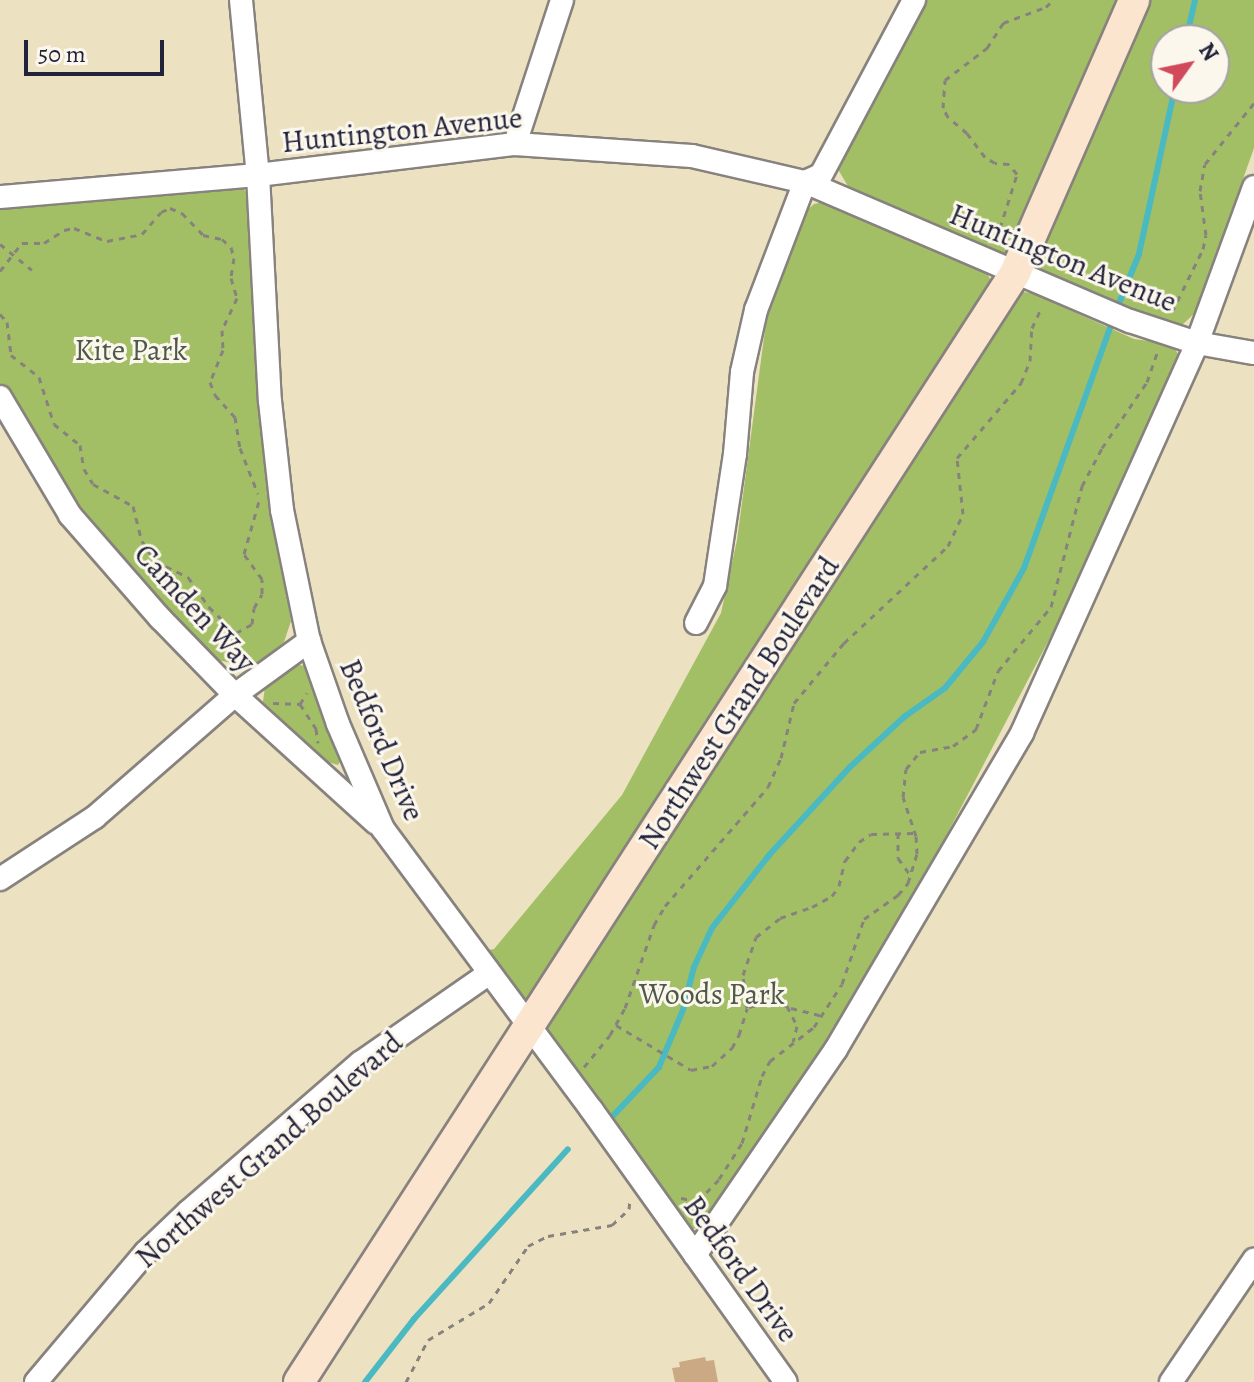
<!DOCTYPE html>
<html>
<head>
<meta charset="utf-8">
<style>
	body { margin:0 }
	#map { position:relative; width:1254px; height:1382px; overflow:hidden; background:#ece2c1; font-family:Alegreya,serif }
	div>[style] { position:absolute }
	.green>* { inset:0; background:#a3bf66 }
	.stream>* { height:6px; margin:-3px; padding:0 3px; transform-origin:3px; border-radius:3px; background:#4ab9c1 }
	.building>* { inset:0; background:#caa984 }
	.path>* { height:3px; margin-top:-1.5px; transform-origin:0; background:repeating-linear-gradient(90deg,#87827e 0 6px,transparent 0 12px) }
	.roads { filter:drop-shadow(2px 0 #87827e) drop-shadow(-2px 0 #87827e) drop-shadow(0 2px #87827e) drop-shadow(0 -2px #87827e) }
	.street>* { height:22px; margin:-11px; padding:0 11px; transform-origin:11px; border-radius:11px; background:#fff }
	.secondary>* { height:30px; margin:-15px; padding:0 15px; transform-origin:15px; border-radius:15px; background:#fce5cf }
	span { translate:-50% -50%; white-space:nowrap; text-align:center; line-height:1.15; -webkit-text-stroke:6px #fbf7ec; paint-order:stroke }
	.street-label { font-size:30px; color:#22223b }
	.park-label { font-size:30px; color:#4f594a }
	.north { position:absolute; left:1150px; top:24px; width:80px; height:80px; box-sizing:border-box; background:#fbf7ec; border:2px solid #a4a2a5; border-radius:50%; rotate:57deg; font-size:22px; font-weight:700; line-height:32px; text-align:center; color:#22223b }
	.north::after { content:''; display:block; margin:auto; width:28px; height:36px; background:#d1495b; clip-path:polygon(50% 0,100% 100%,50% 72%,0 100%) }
	.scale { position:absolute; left:24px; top:40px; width:140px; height:36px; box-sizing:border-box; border:4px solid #22223b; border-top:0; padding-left:10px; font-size:24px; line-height:28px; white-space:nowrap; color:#22223b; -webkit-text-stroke:6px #fbf7ec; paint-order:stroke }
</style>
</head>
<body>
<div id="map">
	<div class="green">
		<i style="clip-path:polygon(924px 0,1122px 0,1007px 255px,1000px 256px,849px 188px,839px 171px,839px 161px)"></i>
		<i style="clip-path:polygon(evenodd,1148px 0,1254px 0,1254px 148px,1196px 312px,1182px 325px,1106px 303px,1033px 268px,1148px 0,1166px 40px,1214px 40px,1214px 88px,1166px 88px,1166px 40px)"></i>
		<i style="clip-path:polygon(234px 185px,242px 186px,250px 199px,274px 516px,291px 621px,284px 642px,267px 659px,249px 666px,216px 660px,108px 550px,35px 449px,0 385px,0 208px)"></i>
		<i style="clip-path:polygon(824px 202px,986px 271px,992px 283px,533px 1002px,521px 1002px,483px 951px,494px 949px,622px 795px,721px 613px,737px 540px,767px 315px,807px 210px,814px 204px)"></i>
		<i style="clip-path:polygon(1022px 292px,1032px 293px,1134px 339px,1172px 344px,1178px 354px,1141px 445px,1063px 613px,933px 861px,817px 1058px,701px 1227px,693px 1229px,684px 1225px,544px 1029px,1012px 296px)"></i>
		<i style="clip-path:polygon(297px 664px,307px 667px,342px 758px,338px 765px,328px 762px,263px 702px,265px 686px,288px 665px)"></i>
	</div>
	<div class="stream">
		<i style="left:1186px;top:40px;width:41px;rotate:-77.3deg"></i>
		<i style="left:1117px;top:308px;width:58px;rotate:-67.8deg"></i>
		<i style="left:1139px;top:254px;width:170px;rotate:-77.8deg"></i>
		<i style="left:610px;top:1119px;width:71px;rotate:-46.7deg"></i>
		<i style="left:659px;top:1067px;width:62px;rotate:-67.2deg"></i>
		<i style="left:683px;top:1010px;width:44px;rotate:-75.7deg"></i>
		<i style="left:694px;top:967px;width:43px;rotate:-65.2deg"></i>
		<i style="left:712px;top:928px;width:94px;rotate:-51.9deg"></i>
		<i style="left:770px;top:854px;width:118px;rotate:-47.4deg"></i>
		<i style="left:850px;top:767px;width:74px;rotate:-42.8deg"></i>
		<i style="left:904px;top:717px;width:50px;rotate:-35.3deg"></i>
		<i style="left:945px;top:688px;width:60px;rotate:-50.4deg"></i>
		<i style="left:983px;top:642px;width:85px;rotate:-61deg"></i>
		<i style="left:1024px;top:568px;width:264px;rotate:-70.3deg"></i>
		<i style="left:365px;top:1382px;width:80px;rotate:-52.1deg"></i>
		<i style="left:414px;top:1319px;width:229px;rotate:-47.8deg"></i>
	</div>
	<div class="building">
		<i style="clip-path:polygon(705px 1357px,706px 1361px,714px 1360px,718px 1382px,675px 1382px,672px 1368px,680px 1367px,679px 1362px)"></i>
	</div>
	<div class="path">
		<i style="left:1005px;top:235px;width:9px;rotate:-126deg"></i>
		<i style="left:1000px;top:228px;width:57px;rotate:-72.5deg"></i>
		<i style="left:1017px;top:174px;width:13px;rotate:-129deg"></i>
		<i style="left:1009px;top:164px;width:14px;rotate:-176deg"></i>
		<i style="left:995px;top:163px;width:12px;rotate:-149deg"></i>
		<i style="left:985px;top:157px;width:30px;rotate:-127deg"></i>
		<i style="left:967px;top:133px;width:25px;rotate:-140deg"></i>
		<i style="left:948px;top:117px;width:10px;rotate:-119deg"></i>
		<i style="left:943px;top:108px;width:28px;rotate:-86deg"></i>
		<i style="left:945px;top:80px;width:53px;rotate:-37.3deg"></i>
		<i style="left:987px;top:48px;width:30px;rotate:-57deg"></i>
		<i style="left:1003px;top:23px;width:46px;rotate:-20.4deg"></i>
		<i style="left:1046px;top:7px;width:10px;rotate:-45deg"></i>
		<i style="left:0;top:244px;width:41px;rotate:39.1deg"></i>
		<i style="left:0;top:271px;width:36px;rotate:-52deg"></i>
		<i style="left:22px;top:243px;width:22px"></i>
		<i style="left:44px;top:243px;width:24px;rotate:-33deg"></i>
		<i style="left:64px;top:230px;width:10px;rotate:-11deg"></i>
		<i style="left:74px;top:228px;width:35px;rotate:22deg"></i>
		<i style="left:107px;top:241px;width:36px;rotate:-11deg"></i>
		<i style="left:142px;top:234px;width:29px;rotate:-49deg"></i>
		<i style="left:161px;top:212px;width:10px;rotate:-24deg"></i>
		<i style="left:170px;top:208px;width:13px;rotate:23deg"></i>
		<i style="left:182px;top:213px;width:30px;rotate:46deg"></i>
		<i style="left:203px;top:235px;width:19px;rotate:12deg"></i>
		<i style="left:222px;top:239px;width:12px;rotate:42deg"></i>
		<i style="left:231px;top:247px;width:11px;rotate:75deg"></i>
		<i style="left:234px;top:258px;width:20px;rotate:99deg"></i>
		<i style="left:231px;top:278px;width:21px;rotate:73deg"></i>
		<i style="left:237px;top:298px;width:35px;rotate:115deg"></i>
		<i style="left:222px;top:330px;width:20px;rotate:87deg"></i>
		<i style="left:223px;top:350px;width:35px;rotate:112deg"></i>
		<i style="left:210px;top:382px;width:14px;rotate:69deg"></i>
		<i style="left:215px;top:395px;width:30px;rotate:48deg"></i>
		<i style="left:235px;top:417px;width:31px;rotate:81deg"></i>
		<i style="left:240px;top:448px;width:49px;rotate:68.6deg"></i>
		<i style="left:1172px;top:312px;width:70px;rotate:-63.8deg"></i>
		<i style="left:1203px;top:249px;width:14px;rotate:-78deg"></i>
		<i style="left:1206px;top:235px;width:44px;rotate:-97.8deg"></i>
		<i style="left:1200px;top:191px;width:27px;rotate:-80deg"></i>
		<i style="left:1205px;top:164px;width:78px;rotate:-51.2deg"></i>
		<i style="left:0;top:314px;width:11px;rotate:49deg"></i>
		<i style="left:7px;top:322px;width:33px;rotate:83deg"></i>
		<i style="left:11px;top:355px;width:36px;rotate:38deg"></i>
		<i style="left:39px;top:377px;width:49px;rotate:72.3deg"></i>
		<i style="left:54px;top:424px;width:33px;rotate:39deg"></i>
		<i style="left:80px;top:445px;width:24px;rotate:81deg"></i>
		<i style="left:84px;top:469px;width:17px;rotate:59deg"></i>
		<i style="left:93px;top:484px;width:46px;rotate:28.8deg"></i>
		<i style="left:133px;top:506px;width:36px;rotate:76deg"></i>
		<i style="left:142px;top:541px;width:24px;rotate:57deg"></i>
		<i style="left:155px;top:561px;width:37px;rotate:26deg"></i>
		<i style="left:188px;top:577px;width:37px;rotate:55deg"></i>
		<i style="left:209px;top:607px;width:37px;rotate:44deg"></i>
		<i style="left:236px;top:633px;width:18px;rotate:-29deg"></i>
		<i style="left:252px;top:624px;width:16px;rotate:-83deg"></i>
		<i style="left:254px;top:608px;width:16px;rotate:-60deg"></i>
		<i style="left:262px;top:594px;width:15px;rotate:-90deg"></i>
		<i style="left:262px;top:579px;width:31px;rotate:-126deg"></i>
		<i style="left:244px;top:554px;width:55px;rotate:-74.2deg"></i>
		<i style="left:230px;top:660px;width:20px;rotate:-90deg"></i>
		<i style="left:230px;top:640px;width:9px;rotate:-49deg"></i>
		<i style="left:273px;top:703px;width:27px;rotate:2deg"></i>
		<i style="left:300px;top:704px;width:13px;rotate:-58deg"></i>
		<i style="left:300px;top:704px;width:30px;rotate:57deg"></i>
		<i style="left:316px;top:729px;width:14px;rotate:82deg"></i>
		<i style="left:898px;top:833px;width:25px;rotate:90deg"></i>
		<i style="left:898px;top:858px;width:22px;rotate:54deg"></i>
		<i style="left:749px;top:1007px;width:25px;rotate:-14deg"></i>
		<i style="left:773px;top:1001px;width:15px;rotate:20deg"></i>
		<i style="left:787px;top:1006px;width:22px;rotate:63deg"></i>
		<i style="left:797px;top:1026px;width:16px;rotate:104deg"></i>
		<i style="left:791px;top:1008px;width:32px;rotate:14deg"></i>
		<i style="left:616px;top:1025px;width:87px;rotate:31deg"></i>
		<i style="left:691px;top:1070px;width:21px;rotate:-11deg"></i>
		<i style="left:712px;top:1066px;width:27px;rotate:-42deg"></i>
		<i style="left:732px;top:1048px;width:15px;rotate:-62deg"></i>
		<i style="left:739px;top:1035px;width:28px;rotate:-73deg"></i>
		<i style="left:747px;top:1008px;width:33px;rotate:-97deg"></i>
		<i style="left:743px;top:975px;width:40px;rotate:-71.1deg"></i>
		<i style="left:756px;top:937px;width:31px;rotate:-38deg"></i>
		<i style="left:780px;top:918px;width:34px;rotate:-19deg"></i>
		<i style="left:812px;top:907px;width:23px;rotate:-29deg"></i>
		<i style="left:832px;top:896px;width:12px;rotate:-55deg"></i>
		<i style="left:839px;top:886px;width:26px;rotate:-77deg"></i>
		<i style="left:845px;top:861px;width:24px;rotate:-54deg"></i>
		<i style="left:859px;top:842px;width:14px;rotate:-34deg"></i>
		<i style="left:871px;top:834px;width:43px;rotate:-1.3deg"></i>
		<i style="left:584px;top:1067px;width:41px;rotate:-50.9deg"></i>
		<i style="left:610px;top:1035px;width:31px;rotate:-61deg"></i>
		<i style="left:625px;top:1008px;width:88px;rotate:-70.7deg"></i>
		<i style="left:654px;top:925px;width:22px;rotate:-60deg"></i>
		<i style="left:665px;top:906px;width:157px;rotate:-49.1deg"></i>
		<i style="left:768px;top:787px;width:32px;rotate:-66deg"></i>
		<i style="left:781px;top:758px;width:57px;rotate:-76.7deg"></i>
		<i style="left:794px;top:703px;width:78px;rotate:-50.2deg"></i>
		<i style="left:844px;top:643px;width:142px;rotate:-43deg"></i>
		<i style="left:948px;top:546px;width:35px;rotate:-65deg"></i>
		<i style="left:963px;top:514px;width:56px;rotate:-96.1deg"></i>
		<i style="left:957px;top:458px;width:99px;rotate:-49.5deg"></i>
		<i style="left:1021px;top:383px;width:24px;rotate:-68deg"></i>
		<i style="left:1030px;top:361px;width:33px;rotate:-87deg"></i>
		<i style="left:1032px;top:328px;width:23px;rotate:-65deg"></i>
		<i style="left:681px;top:1198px;width:17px;rotate:10deg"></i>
		<i style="left:698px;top:1201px;width:30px;rotate:-46deg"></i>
		<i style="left:719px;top:1179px;width:43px;rotate:-57.4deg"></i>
		<i style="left:742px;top:1143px;width:70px;rotate:-73.4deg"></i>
		<i style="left:762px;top:1076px;width:17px;rotate:-62deg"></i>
		<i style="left:770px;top:1061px;width:56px;rotate:-37.7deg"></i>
		<i style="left:814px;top:1027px;width:51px;rotate:-56.9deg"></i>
		<i style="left:842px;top:984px;width:69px;rotate:-71.3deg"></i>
		<i style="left:864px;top:919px;width:42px;rotate:-35.2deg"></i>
		<i style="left:898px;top:895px;width:16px;rotate:-50deg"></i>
		<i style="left:908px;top:883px;width:30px;rotate:-73deg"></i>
		<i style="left:917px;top:854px;width:18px;rotate:-93deg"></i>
		<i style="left:916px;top:836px;width:41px;rotate:-108.4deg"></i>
		<i style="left:903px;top:797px;width:28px;rotate:-84deg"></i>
		<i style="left:906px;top:769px;width:22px;rotate:-51deg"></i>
		<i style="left:920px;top:752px;width:34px;rotate:-10deg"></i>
		<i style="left:953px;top:746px;width:29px;rotate:-36deg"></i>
		<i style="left:976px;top:729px;width:62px;rotate:-69.2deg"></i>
		<i style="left:998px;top:671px;width:83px;rotate:-50.4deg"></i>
		<i style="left:1051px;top:607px;width:125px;rotate:-75.6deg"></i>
		<i style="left:1082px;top:486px;width:43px;rotate:-62.2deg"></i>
		<i style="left:1102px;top:448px;width:80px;rotate:-55.7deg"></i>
		<i style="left:1147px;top:382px;width:31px;rotate:-71deg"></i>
		<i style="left:406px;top:1382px;width:47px;rotate:-62.4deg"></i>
		<i style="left:428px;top:1340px;width:71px;rotate:-31.2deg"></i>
		<i style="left:489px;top:1303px;width:69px;rotate:-55.6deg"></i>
		<i style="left:528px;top:1246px;width:22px;rotate:-27deg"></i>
		<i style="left:548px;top:1236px;width:65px;rotate:-9.8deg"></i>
		<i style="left:612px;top:1225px;width:23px;rotate:-43deg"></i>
		<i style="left:629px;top:1209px;width:9px;rotate:-84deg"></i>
	</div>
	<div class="roads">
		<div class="street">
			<i style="left:241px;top:0;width:176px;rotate:84.5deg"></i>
			<i style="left:258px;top:175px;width:226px;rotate:87deg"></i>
			<i style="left:270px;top:401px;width:110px;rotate:83.7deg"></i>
			<i style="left:282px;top:510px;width:134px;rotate:78.4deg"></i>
			<i style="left:309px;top:641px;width:88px;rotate:70.7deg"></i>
			<i style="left:338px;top:724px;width:114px;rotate:66.8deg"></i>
			<i style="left:383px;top:829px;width:349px;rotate:53.4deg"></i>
			<i style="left:591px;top:1109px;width:335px;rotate:54.5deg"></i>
			<i style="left:515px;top:144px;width:151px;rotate:-71.9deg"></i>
			<i style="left:0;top:197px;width:259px;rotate:-4.9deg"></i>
			<i style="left:258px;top:175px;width:259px;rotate:-6.9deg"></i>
			<i style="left:515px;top:144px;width:177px;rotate:3.9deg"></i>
			<i style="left:692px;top:156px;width:116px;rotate:13deg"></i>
			<i style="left:805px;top:182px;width:353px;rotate:23.2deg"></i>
			<i style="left:1130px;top:321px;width:71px;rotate:18.2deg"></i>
			<i style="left:1197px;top:343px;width:58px;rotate:10deg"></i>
			<i style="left:0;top:397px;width:137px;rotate:59.3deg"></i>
			<i style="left:70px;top:515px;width:137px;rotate:48.9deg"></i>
			<i style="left:160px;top:618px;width:107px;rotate:45.8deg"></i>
			<i style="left:235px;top:695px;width:190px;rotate:42.2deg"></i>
			<i style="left:696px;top:623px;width:42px;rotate:-62.8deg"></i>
			<i style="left:715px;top:586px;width:134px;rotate:-81.4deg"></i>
			<i style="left:735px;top:454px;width:82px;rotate:-85.1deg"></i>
			<i style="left:742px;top:372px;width:64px;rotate:-77.3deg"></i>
			<i style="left:756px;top:310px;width:137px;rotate:-69.1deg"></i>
			<i style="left:805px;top:182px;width:17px;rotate:-24deg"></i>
			<i style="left:821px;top:175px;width:198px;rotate:-62deg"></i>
			<i style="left:0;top:879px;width:113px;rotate:-33.1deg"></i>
			<i style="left:95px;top:817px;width:186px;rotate:-41.1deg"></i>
			<i style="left:235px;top:695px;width:92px;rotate:-36.1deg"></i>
			<i style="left:695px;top:1255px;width:250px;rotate:-55.6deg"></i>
			<i style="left:836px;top:1049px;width:367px;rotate:-59.5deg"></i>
			<i style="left:1022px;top:733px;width:427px;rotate:-65.8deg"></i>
			<i style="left:1197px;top:343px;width:166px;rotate:-69.9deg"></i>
			<i style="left:36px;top:1382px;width:170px;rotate:-49.8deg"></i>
			<i style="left:146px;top:1252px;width:59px;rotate:-43.6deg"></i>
			<i style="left:189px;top:1211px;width:226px;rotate:-40.9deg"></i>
			<i style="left:360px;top:1063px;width:156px;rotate:-34.8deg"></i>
			<i style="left:1171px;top:1382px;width:148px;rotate:-55.8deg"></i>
		</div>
		<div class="secondary">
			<i style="left:299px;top:1382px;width:1320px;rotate:-57.15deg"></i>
			<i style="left:1015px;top:273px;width:298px;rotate:-66.4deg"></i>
		</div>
	</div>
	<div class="street-label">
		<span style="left:402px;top:130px;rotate:-6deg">Huntington Avenue</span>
		<span style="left:1063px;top:258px;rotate:22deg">Huntington Avenue</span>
		<span style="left:195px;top:608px;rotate:47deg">Camden Way</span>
		<span style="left:739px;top:703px;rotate:-57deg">Northwest Grand Boulevard</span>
		<span style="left:382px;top:740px;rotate:67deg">Bedford Drive</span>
		<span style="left:269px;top:1150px;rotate:-41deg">Northwest Grand Boulevard</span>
		<span style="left:741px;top:1269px;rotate:54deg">Bedford Drive</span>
	</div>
	<div class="park-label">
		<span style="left:131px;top:350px">Kite Park</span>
		<span style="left:712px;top:994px">Woods Park</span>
	</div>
	<div class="north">N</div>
	<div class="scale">50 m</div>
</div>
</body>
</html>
